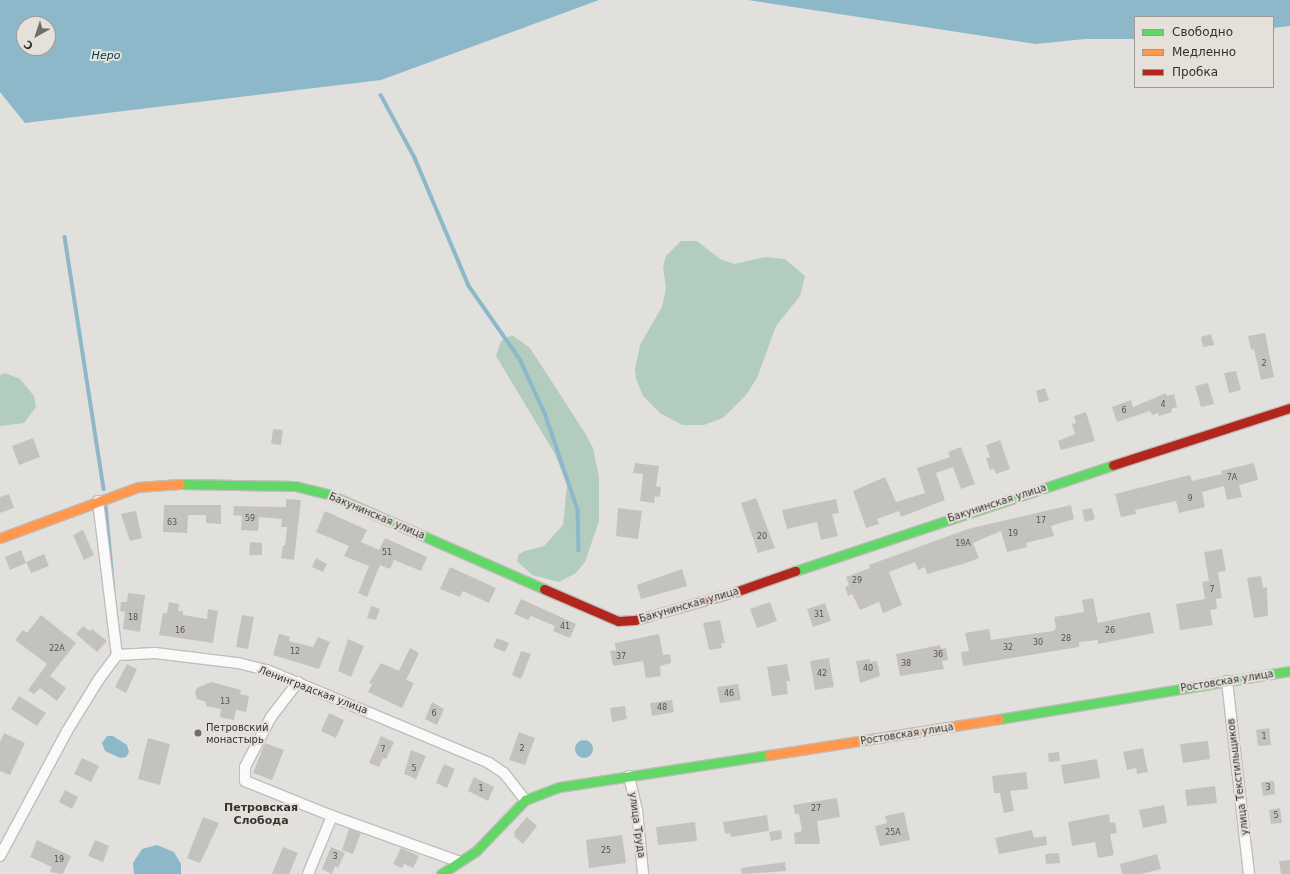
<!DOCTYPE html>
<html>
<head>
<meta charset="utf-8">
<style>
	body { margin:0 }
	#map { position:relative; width:1290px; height:874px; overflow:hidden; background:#e2e0dd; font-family:"DejaVu Sans",sans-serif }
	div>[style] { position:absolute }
	.green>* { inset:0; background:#b2cdbe }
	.water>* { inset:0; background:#8db8c9 }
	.round { border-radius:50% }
	.stream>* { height:3.5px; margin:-1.75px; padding:0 1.75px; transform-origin:1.75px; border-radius:1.75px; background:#8db8c9 }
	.building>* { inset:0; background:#c4c2bf }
	.roads { filter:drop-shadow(1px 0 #c0bebc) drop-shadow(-1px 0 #c0bebc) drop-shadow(0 1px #c0bebc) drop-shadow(0 -1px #c0bebc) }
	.street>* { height:10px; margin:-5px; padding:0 5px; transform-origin:5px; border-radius:5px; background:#fbfafa }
	.fast>* { height:9px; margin:-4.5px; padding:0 4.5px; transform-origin:4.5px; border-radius:4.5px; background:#63d668 }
	.slow>* { height:9px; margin:-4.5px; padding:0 4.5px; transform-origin:4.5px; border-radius:4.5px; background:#ff974d }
	.jam>* { height:9px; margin:-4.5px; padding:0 4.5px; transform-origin:4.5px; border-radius:4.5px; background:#b3261e }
	.dots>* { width:11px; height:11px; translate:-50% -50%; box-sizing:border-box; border:2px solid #e5e1da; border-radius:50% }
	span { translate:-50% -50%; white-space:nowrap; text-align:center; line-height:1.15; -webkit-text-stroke:4px #e5e1da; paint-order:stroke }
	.number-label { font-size:8px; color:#565552 }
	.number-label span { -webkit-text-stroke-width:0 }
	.street-label { font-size:10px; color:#32312e }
	.poi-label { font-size:10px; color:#32312e }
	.left { translate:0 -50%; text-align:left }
	.water-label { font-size:11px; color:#013b4d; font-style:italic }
	.neighbourhood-label { font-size:11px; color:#36322d; font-weight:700 }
	.legend { position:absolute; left:1134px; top:16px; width:140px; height:72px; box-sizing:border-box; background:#e5e1da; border:1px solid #9d9b95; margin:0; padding:5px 7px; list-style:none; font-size:12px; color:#32312e }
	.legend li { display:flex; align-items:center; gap:8px; height:20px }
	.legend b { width:20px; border:1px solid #9d9b95 }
	.north { position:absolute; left:16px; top:16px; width:40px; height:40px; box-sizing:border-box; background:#e5e1da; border:1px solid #9d9b95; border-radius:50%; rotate:219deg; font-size:11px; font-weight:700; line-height:16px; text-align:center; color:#32312e }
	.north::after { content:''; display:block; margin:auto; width:14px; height:18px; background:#706e6b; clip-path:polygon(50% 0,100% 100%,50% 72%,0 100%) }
</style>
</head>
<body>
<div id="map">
	<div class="green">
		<i style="clip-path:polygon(681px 241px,697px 241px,720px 259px,734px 264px,765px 257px,785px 259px,805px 276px,800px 296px,776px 326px,757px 378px,746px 395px,723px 418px,704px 425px,682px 425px,660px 413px,643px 396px,636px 379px,635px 369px,640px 345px,662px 307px,666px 288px,663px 267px,666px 256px)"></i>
		<i style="clip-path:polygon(512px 335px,530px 348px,585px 433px,593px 448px,599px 477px,599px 521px,585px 562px,576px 573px,559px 582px,532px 575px,517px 561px,519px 554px,525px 551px,544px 546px,563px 525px,567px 485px,555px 454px,496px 356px,501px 341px)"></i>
		<i style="clip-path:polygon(5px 373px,20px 379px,34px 396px,36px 407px,24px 423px,0 426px,0 375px)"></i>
	</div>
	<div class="water">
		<i style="clip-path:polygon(evenodd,0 0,599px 0,381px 80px,25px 123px,0 92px,0 0,24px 24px,48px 24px,48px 48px,24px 48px,24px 24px)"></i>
		<i style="clip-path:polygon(748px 0,1290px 0,1290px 26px,1273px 28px,1273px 17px,1135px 17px,1135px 39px,1085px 39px,1036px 44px)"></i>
		<i style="clip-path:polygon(107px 736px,113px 736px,127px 745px,129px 752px,126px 757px,120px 758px,105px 751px,102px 743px)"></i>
		<i class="round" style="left:575px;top:740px;width:18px;height:18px"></i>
		<i style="clip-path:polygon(157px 845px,174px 852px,181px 864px,181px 874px,134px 874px,133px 863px,142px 849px)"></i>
	</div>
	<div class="stream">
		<i style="left:381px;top:95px;width:72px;rotate:61.6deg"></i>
		<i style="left:415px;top:158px;width:139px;rotate:67.1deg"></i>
		<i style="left:469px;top:286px;width:89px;rotate:55.1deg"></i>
		<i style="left:520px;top:359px;width:60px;rotate:65.2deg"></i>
		<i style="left:545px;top:413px;width:102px;rotate:71.2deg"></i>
		<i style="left:578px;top:510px;width:40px;rotate:88.6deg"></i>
		<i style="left:65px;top:237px;width:255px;rotate:81.2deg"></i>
		<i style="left:106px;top:506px;width:85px;rotate:84.6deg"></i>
	</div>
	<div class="building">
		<i style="clip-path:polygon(1265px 333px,1274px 377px,1261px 380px,1254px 349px,1251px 350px,1248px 336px)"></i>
		<i style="clip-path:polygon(1211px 334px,1214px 345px,1203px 347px,1201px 337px)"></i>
		<i style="clip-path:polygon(1236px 371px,1241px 390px,1229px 393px,1224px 373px)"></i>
		<i style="clip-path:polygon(1208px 383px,1214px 404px,1201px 407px,1195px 386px)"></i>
		<i style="clip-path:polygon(1045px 388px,1049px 400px,1039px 403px,1036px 391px)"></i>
		<i style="clip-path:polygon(1166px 393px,1167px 396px,1174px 394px,1177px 407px,1171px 409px,1172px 412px,1159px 416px,1158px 413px,1152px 415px,1150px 411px,1117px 422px,1112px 407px,1131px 400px,1133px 407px)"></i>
		<i style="clip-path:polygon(1086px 412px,1095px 441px,1061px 450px,1058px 441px,1075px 434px,1072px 424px,1076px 423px,1074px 416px)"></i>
		<i style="clip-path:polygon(273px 429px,283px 430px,281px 445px,271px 444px)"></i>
		<i style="clip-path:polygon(33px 438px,40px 457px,19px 465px,12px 446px)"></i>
		<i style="clip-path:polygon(1000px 440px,1010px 469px,996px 474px,994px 469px,990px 470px,986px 458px,990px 457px,986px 445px)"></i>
		<i style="clip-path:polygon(961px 447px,975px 484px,961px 489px,953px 467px,936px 473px,945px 500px,901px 517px,899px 511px,877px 519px,879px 524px,866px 528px,853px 491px,885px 477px,896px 502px,925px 493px,917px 468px,950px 457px,948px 452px)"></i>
		<i style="clip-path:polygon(635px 463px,659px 466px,656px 486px,661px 487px,660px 497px,655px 496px,654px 503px,640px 501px,643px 474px,633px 473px)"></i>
		<i style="clip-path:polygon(1254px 463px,1258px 480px,1239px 485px,1242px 497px,1227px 500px,1224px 486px,1202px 492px,1205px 507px,1179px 513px,1176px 501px,1135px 510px,1136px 514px,1121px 517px,1115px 494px,1190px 475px,1192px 481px,1222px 474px,1221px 471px)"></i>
		<i style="clip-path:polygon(9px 494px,14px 508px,0 513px,0 497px)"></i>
		<i style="clip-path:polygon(756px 498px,775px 548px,758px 553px,741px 503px)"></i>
		<i style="clip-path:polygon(286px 499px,301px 500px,294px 560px,281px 558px,283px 545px,285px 546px,287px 527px,281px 527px,282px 519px,259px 517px,258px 531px,241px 530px,242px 516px,233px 515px,234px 506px,286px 507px)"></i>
		<i style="clip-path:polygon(836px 499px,839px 513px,832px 514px,838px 536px,821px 540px,817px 522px,787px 529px,782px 510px)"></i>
		<i style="clip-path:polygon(164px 505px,221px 505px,221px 524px,206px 523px,206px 515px,188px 515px,187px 533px,163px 532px)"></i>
		<i style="clip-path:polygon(1071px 505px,1074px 519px,1051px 526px,1054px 536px,1026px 543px,1027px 547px,1007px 552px,1001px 531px,973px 543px,979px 558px,966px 563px,927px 574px,925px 567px,918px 570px,915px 562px,889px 572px,902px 605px,883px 613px,879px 602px,860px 610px,852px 594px,848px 596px,845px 587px,849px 585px,846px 577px,870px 568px,869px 565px,968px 529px)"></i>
		<i style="clip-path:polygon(618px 508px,642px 511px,638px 539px,616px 536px)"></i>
		<i style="clip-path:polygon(1092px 508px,1095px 519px,1085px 522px,1082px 510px)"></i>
		<i style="clip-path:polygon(136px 511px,142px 538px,130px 541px,121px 514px)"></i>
		<i style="clip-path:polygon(325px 511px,367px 530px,361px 542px,379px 550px,385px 538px,427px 557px,421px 571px,394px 560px,390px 569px,380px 565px,367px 597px,358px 593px,369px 566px,344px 556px,349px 546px,316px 532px)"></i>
		<i style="clip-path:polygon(83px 530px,94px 555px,84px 560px,73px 535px)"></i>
		<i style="clip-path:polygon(250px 542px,262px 543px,262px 555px,249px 555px)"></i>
		<i style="clip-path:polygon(1222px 549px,1226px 571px,1218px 572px,1222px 598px,1216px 599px,1217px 609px,1210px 610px,1213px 625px,1180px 630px,1176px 604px,1205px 599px,1202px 582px,1209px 581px,1204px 552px)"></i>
		<i style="clip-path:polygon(21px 550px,26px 563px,10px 570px,5px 557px)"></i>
		<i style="clip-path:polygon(44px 554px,49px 566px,31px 573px,26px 562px)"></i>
		<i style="clip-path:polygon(316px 558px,327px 564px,323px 572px,312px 567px)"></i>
		<i style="clip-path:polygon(450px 567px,496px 588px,489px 603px,463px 591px,460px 597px,440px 589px)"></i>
		<i style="clip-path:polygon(682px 569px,687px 586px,641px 599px,637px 585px)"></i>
		<i style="clip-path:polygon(1261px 576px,1263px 588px,1267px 587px,1268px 616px,1254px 618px,1247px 578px)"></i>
		<i style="clip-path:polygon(128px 593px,145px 595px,140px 632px,123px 629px,125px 612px,120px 611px,121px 602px,127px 602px)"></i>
		<i style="clip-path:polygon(1093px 598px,1098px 623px,1150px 612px,1154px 633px,1098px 644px,1098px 640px,1079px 642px,1079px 647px,963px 666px,961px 652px,969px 651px,965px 633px,989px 629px,991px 640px,1053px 631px,1056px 628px,1054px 617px,1084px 612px,1082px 600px)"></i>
		<i style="clip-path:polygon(521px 599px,576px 624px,570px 638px,553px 631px,555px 626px,531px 616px,528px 620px,514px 614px)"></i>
		<i style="clip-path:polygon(169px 602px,179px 604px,178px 611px,183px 611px,183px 615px,207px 619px,208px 609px,218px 611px,213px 643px,159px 635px,163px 613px,167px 613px)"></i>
		<i style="clip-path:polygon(770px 602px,777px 621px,757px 628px,750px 609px)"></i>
		<i style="clip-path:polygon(825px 603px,831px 621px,813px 627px,807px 609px)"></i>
		<i style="clip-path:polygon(371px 606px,380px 609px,376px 620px,367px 618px)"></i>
		<i style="clip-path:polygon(41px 615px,76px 643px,50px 676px,66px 688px,57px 701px,40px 688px,34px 694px,28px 690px,47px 664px,15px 640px,23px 630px,27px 633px)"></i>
		<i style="clip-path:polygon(242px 615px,254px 617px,248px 649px,236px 647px)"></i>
		<i style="clip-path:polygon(720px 620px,725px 643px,721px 643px,722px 648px,709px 650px,703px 623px)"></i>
		<i style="clip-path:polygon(83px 626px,90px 631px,92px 629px,107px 641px,97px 652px,76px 634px)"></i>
		<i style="clip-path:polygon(279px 634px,290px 637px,289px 641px,313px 647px,318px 637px,330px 642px,319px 669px,273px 655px)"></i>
		<i style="clip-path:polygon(659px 634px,663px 655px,670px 654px,671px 663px,660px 666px,661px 676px,646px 678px,643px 661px,613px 666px,610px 651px,616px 650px,615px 643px)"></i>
		<i style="clip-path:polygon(497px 638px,509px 643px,505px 652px,493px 647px)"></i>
		<i style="clip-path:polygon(348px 639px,364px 646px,351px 677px,338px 671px)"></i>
		<i style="clip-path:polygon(940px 645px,941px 649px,946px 648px,948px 660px,942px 661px,944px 669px,900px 676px,896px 654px)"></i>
		<i style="clip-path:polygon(410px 648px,419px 653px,406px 680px,414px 683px,402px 708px,368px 692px,372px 684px,369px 683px,381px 663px,399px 671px)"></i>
		<i style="clip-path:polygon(521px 651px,531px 654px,521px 679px,512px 675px)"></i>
		<i style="clip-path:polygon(829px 658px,834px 687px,815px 690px,810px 661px)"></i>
		<i style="clip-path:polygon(870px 659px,870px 662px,877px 661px,880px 676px,860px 683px,856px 661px)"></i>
		<i style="clip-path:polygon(127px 664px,137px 669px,126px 693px,115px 687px)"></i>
		<i style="clip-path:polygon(787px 664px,790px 681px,786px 681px,788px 694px,772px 696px,767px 667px)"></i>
		<i style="clip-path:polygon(211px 682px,241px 690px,240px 694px,249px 696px,246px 712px,236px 710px,234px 720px,220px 717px,221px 709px,206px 706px,206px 702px,197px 699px,195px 693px,197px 688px)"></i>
		<i style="clip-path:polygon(738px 684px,741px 700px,720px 703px,717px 687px)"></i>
		<i style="clip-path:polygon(19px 696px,46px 713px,37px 726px,11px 709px)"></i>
		<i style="clip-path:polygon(672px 700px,674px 712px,652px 716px,650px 703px)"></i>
		<i style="clip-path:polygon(432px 702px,444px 709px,437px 725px,425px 719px)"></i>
		<i style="clip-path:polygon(625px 706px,627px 719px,612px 722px,610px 708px)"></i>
		<i style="clip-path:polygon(329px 713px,344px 720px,336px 738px,321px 731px)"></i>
		<i style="clip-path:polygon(1269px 728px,1271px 745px,1258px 746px,1256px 730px)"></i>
		<i style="clip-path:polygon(519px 732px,535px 738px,525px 765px,509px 760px)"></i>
		<i style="clip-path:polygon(4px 733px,25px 743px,10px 775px,0 771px,0 742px)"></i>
		<i style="clip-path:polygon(381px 736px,394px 742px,386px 759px,383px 758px,379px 767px,369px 763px)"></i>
		<i style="clip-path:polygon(148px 738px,170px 744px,160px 785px,138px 779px)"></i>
		<i style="clip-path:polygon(1208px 741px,1210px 759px,1183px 763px,1180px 744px)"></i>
		<i style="clip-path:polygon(265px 743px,284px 750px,272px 780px,253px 773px)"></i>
		<i style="clip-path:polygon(1143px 748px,1148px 772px,1137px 774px,1136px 768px,1127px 770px,1123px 752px)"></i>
		<i style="clip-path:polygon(411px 750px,426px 756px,416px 779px,404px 774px)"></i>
		<i style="clip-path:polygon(1059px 752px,1060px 761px,1049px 762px,1048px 753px)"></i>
		<i style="clip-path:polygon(82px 758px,99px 766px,91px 782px,74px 774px)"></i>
		<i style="clip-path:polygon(1097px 759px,1100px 778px,1064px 784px,1061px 765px)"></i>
		<i style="clip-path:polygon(444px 764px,455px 769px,447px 788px,436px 783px)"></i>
		<i style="clip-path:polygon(1026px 772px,1028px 789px,1010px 791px,1014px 811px,1004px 813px,1000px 793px,994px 793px,992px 776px)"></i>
		<i style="clip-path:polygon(474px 777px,494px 787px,488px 801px,468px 791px)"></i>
		<i style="clip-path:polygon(1274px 781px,1275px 794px,1263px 796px,1261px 782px)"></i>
		<i style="clip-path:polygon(1215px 786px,1217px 803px,1187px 806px,1185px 790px)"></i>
		<i style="clip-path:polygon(65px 790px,78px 797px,72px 809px,59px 802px)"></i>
		<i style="clip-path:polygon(837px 798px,840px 817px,817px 821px,820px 844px,795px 844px,794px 833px,802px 831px,799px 814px,795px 814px,793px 805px)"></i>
		<i style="clip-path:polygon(1164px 805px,1167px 823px,1143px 828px,1139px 810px)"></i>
		<i style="clip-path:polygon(1280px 808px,1282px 823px,1271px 824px,1269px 810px)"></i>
		<i style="clip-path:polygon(904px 812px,910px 840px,880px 846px,875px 826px,887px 823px,885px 816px)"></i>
		<i style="clip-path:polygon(1109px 814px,1110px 823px,1115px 822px,1117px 833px,1110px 834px,1114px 855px,1098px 858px,1095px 842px,1072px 846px,1068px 822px)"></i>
		<i style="clip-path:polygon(767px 815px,769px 831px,731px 837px,730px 833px,725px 834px,723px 822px)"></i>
		<i style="clip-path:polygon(203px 817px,219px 823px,200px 863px,187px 858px)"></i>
		<i style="clip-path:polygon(527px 817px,537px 826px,523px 844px,515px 837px,514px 832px)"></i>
		<i style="clip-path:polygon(695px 822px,697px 841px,658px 845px,656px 827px)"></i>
		<i style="clip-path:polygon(349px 829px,361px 833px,353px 854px,342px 850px)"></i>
		<i style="clip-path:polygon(781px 830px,782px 839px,771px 841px,769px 832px)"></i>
		<i style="clip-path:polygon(1032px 830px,1034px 838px,1046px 836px,1047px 845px,999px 854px,995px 838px)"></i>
		<i style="clip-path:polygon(622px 835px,626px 863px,589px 868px,586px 840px)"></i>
		<i style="clip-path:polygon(37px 840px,71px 856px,63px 874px,50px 872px,52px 867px,30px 857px)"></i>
		<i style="clip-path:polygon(95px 840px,109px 846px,103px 862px,88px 856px)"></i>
		<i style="clip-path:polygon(283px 847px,298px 853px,289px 874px,272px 874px)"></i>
		<i style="clip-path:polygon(331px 847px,345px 853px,338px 868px,335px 866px,332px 874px,322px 869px)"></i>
		<i style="clip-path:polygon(401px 848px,419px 856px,413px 868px,404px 864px,402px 868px,393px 864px)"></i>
		<i style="clip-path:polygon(1059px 853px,1060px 863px,1046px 864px,1045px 854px)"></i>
		<i style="clip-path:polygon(1157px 854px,1161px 869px,1141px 874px,1122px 874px,1120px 864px)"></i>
		<i style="clip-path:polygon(1290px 860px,1290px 874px,1281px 874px,1279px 861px)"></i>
		<i style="clip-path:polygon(785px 862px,786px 871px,742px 874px,741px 868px)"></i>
	</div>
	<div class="roads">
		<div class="street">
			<i style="left:98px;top:501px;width:155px;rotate:83deg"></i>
			<i style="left:1227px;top:681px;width:194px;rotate:83.5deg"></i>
			<i style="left:298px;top:682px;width:44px;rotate:127.6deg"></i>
			<i style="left:271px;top:717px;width:56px;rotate:117.5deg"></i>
			<i style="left:245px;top:767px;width:14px;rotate:90deg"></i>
			<i style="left:245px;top:781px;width:94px;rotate:21.9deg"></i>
			<i style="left:332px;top:816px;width:134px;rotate:19.7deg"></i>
			<i style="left:629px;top:776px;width:35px;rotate:77deg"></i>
			<i style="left:637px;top:810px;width:64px;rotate:84.6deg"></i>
			<i style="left:0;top:856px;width:142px;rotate:-61.8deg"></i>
			<i style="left:67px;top:731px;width:61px;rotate:-58.4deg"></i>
			<i style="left:99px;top:679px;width:30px;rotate:-53deg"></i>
			<i style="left:117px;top:655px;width:38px;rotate:-3deg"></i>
			<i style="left:155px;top:653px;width:84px;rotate:6.9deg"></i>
			<i style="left:238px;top:663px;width:30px;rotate:14deg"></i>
			<i style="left:267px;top:670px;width:241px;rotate:22.7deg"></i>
			<i style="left:489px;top:763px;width:18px;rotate:34deg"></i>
			<i style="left:504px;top:773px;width:34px;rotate:52deg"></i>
			<i style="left:308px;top:874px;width:63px;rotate:-67.5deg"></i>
		</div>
		<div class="fast">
			<i style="left:180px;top:484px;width:115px;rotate:1deg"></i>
			<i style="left:295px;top:486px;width:36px;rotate:14deg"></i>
			<i style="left:330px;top:495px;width:234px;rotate:23.7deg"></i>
			<i style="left:795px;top:571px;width:335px;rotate:-18.4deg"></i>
			<i style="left:999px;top:719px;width:295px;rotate:-9.4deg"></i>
			<i style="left:441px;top:874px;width:42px;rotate:-33.3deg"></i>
			<i style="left:476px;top:851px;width:71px;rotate:-46.1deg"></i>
			<i style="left:525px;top:800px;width:36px;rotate:-21deg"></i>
			<i style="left:559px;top:787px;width:212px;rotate:-8.7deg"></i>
		</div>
		<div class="slow">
			<i style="left:0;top:538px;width:147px;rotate:-20.3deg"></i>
			<i style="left:138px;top:487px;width:42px;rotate:-4.1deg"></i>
			<i style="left:769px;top:755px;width:233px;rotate:-8.9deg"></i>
		</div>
		<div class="jam">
			<i style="left:1113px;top:465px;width:186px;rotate:-17.9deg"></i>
			<i style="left:544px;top:589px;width:81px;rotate:23.4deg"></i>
			<i style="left:618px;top:621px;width:17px;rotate:-3deg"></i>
			<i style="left:635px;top:620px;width:104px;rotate:-15.6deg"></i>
			<i style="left:735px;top:592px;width:64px;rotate:-19.3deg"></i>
		</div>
	</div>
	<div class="dots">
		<i style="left:198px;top:733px;background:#706e6b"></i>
	</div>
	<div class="number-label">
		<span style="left:1264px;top:364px">2</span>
		<span style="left:1163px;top:405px">4</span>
		<span style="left:1124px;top:411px">6</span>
		<span style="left:1232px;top:478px">7А</span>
		<span style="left:1190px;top:499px">9</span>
		<span style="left:250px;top:519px">59</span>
		<span style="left:1041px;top:521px">17</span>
		<span style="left:172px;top:523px">63</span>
		<span style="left:1013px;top:534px">19</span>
		<span style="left:762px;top:537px">20</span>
		<span style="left:963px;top:544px">19А</span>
		<span style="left:387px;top:553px">51</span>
		<span style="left:857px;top:581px">29</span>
		<span style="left:1212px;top:590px">7</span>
		<span style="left:819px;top:615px">31</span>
		<span style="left:133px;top:618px">18</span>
		<span style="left:565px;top:627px">41</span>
		<span style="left:180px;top:631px">16</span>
		<span style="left:1110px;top:631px">26</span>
		<span style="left:1066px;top:639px">28</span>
		<span style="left:1038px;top:643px">30</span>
		<span style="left:1008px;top:648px">32</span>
		<span style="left:57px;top:649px">22А</span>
		<span style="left:295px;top:652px">12</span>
		<span style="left:938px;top:655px">36</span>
		<span style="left:621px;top:657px">37</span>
		<span style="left:906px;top:664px">38</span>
		<span style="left:868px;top:669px">40</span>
		<span style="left:822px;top:674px">42</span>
		<span style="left:729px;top:694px">46</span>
		<span style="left:225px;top:702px">13</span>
		<span style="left:662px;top:708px">48</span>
		<span style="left:434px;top:714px">6</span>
		<span style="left:1264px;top:737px">1</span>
		<span style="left:522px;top:749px">2</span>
		<span style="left:383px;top:750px">7</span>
		<span style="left:414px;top:769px">5</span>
		<span style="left:1268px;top:788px">3</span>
		<span style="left:481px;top:789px">1</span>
		<span style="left:816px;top:809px">27</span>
		<span style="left:1276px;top:816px">5</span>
		<span style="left:893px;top:833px">25А</span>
		<span style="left:606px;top:851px">25</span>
		<span style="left:335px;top:857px">3</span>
		<span style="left:59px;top:860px">19</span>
	</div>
	<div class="street-label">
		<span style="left:997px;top:503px;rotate:-18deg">Бакунинская улица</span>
		<span style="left:377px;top:516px;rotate:23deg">Бакунинская улица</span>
		<span style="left:689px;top:605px;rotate:-16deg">Бакунинская улица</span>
		<span style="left:1227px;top:681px;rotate:-9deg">Ростовская улица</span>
		<span style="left:313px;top:690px;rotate:21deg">Ленинградская улица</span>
		<span style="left:907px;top:734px;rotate:-9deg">Ростовская улица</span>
		<span style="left:1238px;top:777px;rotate:-97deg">улица Текстильщиков</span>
		<span style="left:637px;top:825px;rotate:82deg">улица Труда</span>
	</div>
	<div class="poi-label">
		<span class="left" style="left:206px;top:733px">Петровский<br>монастырь</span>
	</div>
	<div class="water-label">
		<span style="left:106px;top:56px">Неро</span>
	</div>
	<div class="neighbourhood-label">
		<span style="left:261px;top:815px">Петровская<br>Слобода</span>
	</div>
	<ul class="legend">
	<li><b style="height:5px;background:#63d668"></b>Свободно</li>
	<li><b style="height:5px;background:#ff974d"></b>Медленно</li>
	<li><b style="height:5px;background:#b3261e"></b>Пробка</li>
	</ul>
	<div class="north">С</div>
</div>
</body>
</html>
